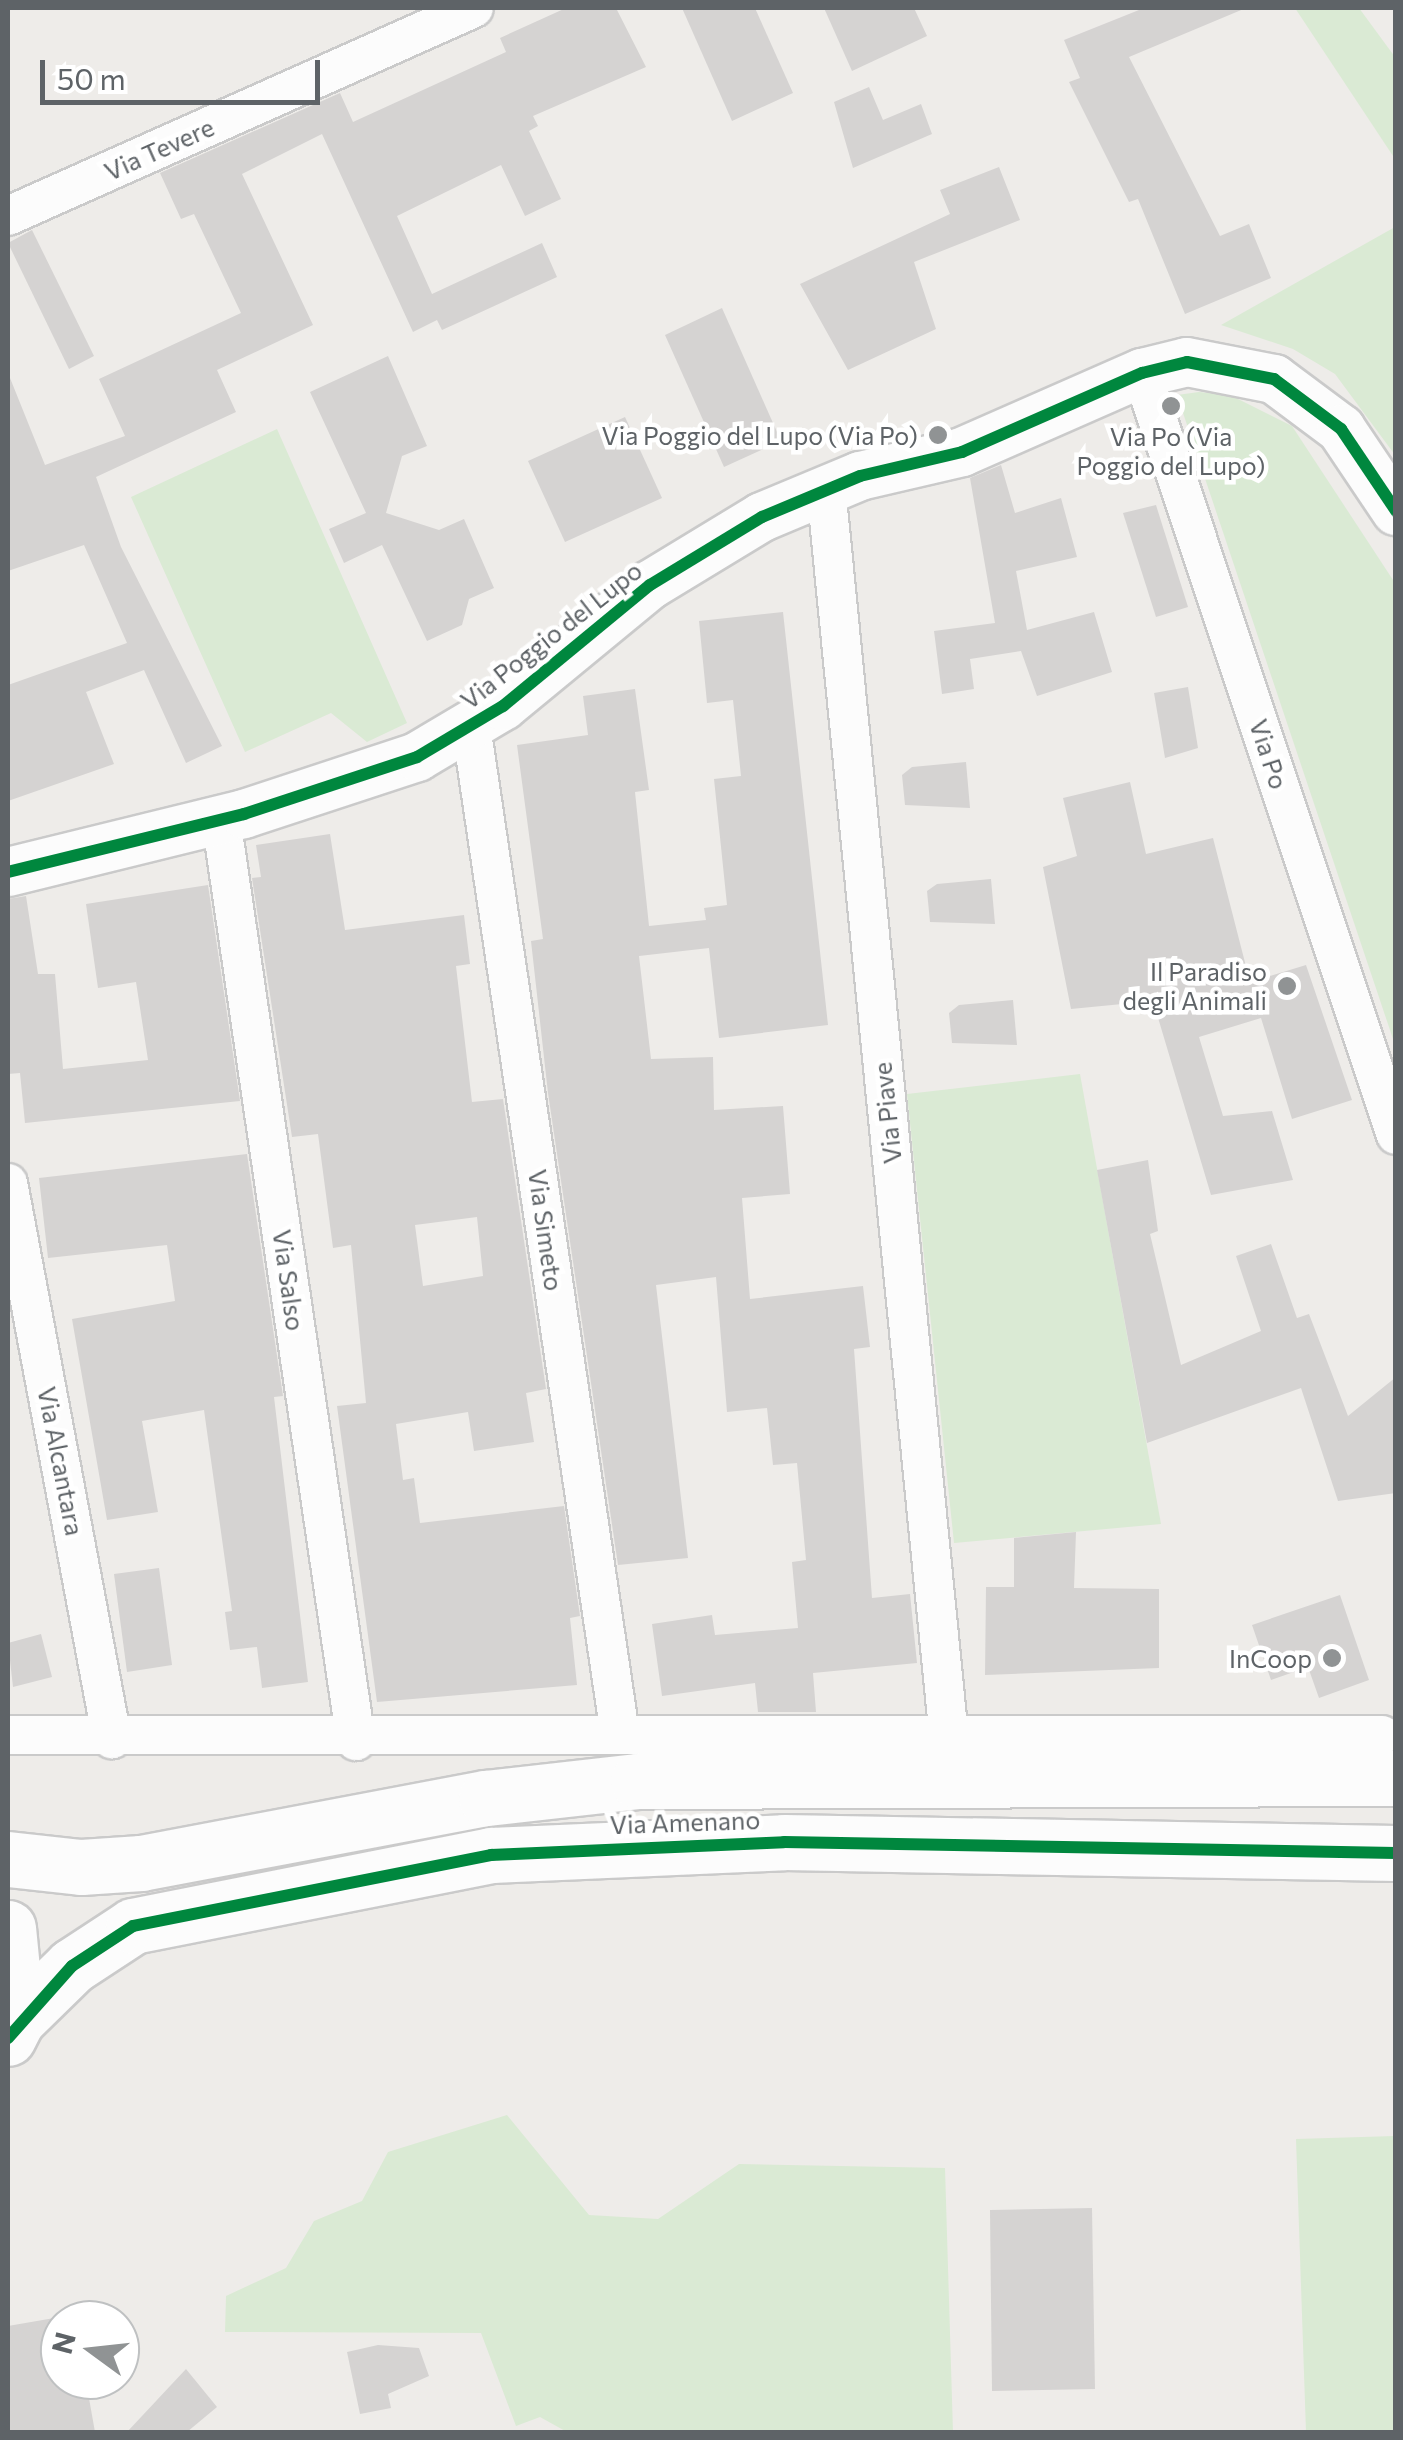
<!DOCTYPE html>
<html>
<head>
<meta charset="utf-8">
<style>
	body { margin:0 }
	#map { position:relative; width:1403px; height:2440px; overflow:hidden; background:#eeece9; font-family:Commissioner,sans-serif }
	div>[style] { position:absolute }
	.green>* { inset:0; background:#daead4 }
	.building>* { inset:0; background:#d5d3d2 }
	.roads { filter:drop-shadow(2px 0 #cacaca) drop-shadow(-2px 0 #cacaca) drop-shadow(0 2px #cacaca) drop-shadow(0 -2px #cacaca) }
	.minor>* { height:38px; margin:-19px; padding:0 19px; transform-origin:19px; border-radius:19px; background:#fcfcfc }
	.tertiary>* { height:48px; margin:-24px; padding:0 24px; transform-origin:24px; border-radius:24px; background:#fcfcfc }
	.secondary>* { height:55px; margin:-27.5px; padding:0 27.5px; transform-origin:27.5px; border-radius:27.5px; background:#fcfcfc }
	.cycleway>* { height:12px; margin:-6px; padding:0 6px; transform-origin:6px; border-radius:6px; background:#00873e }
	.dots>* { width:28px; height:28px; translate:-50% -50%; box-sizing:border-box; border:5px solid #fff; border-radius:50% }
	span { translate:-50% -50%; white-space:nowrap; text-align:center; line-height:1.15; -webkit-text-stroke:9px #fff; paint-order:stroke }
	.street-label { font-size:25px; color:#5e6367 }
	.poi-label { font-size:25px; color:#5e6367 }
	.right { translate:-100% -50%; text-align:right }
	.frame { position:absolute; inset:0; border:10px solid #5e6367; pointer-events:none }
	.north { position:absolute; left:40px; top:2300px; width:100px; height:100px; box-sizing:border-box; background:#fff; border:2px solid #bfc1c2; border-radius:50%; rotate:285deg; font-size:28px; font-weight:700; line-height:40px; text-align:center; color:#5e6367 }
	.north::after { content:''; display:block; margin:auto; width:35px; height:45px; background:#909394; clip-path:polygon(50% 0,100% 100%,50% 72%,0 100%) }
	.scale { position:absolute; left:40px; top:60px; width:280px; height:45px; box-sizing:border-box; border:5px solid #5e6367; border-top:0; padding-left:12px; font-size:30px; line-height:35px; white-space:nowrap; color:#5e6367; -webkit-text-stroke:8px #fff; paint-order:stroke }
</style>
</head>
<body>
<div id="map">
	<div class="green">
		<i style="clip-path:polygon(1295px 8px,1359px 8px,1395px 57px,1395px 159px)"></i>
		<i style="clip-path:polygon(1395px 227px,1395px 455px,1335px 374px,1293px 349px,1221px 325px)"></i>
		<i style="clip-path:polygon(1199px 392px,1230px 395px,1292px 426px,1395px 583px,1395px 1045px,1177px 395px)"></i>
		<i style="clip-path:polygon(277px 429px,407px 723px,367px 742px,331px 713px,245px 752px,131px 497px)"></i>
		<i style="clip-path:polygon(1080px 1074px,1161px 1524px,954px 1543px,907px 1094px)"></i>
		<i style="clip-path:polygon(507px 2115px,589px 2215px,658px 2219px,739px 2164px,945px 2168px,953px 2432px,567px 2432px,540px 2417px,516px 2426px,481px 2333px,225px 2332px,226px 2296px,286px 2268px,314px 2221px,362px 2201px,388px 2152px)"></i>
		<i style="clip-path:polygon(1395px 2136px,1395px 2432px,1306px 2432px,1296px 2139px)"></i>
	</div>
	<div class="building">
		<i style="clip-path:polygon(566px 8px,616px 8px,646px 67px,533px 116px,538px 126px,529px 131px,561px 199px,525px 216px,501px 165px,397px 216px,432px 294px,542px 243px,557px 277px,442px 330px,437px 320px,413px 332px,322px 134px,242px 174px,313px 325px,217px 370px,236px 412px,96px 477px,121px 547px,222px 746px,186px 763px,144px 670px,86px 692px,114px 764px,8px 801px,8px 685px,127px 643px,84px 545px,8px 571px,8px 373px,45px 465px,125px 436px,99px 379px,241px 313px,194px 214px,181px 219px,160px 173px,340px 93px,353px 122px,506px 52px,500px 38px)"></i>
		<i style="clip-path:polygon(682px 8px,755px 8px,793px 93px,732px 121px)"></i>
		<i style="clip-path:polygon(824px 8px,914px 8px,927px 36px,852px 71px)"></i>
		<i style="clip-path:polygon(1144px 8px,1246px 8px,1129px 57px,1220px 236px,1249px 224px,1271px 278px,1185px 314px,1138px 199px,1129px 202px,1069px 82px,1080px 78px,1064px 40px)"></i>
		<i style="clip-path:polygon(869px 87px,883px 120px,921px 104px,932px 134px,853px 168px,834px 102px)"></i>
		<i style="clip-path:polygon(999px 167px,1020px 220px,914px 262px,936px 329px,848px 370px,800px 284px,950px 214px,940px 190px)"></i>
		<i style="clip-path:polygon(32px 230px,94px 356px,69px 369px,8px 243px)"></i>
		<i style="clip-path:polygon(722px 308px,781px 441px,724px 467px,665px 335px)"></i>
		<i style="clip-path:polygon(388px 356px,427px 446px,402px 456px,386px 513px,439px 530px,464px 519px,494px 588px,469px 599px,462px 625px,427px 641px,382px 545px,344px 563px,329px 529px,366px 513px,310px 392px)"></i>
		<i style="clip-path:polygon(625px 417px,662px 498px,565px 542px,528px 461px)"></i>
		<i style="clip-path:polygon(1001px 465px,1015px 513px,1061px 498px,1077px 557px,1016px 571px,1027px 630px,1094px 612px,1112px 672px,1037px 696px,1021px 651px,970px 659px,974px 689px,942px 694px,934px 631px,995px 623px,970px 478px)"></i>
		<i style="clip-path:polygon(1156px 505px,1188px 607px,1156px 617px,1123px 513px)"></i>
		<i style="clip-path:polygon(783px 612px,828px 1025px,719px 1038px,709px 948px,639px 956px,651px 1059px,713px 1057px,714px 1110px,783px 1106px,790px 1194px,742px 1198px,750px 1299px,863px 1286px,870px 1347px,854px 1349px,872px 1598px,910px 1594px,917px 1663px,813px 1673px,816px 1712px,758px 1712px,755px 1683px,662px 1696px,652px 1624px,712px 1615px,715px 1635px,798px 1628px,792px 1562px,806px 1560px,797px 1463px,773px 1465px,767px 1408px,727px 1412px,716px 1277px,656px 1285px,688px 1558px,618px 1565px,548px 1093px,531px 941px,543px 939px,517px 745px,588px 735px,583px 696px,635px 689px,649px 790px,635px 792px,649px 926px,706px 920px,704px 908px,727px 905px,714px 779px,741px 776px,733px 700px,707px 703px,699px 621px)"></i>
		<i style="clip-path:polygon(1188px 687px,1198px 748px,1165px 758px,1154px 693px)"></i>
		<i style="clip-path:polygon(966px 762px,970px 808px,905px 805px,902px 775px,912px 767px)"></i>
		<i style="clip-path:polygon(1130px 782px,1146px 854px,1213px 838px,1250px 982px,1306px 965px,1352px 1100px,1292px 1119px,1261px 1018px,1199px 1037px,1223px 1116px,1272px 1111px,1293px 1180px,1211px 1195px,1153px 1001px,1071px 1009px,1043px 867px,1077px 856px,1063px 798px)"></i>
		<i style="clip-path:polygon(evenodd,330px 834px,345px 930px,464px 915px,470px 964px,456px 966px,472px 1102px,503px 1099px,546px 1389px,526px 1393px,534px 1442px,474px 1451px,468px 1412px,396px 1424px,403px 1480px,414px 1478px,420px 1523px,564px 1506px,580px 1616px,570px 1618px,577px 1685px,377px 1702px,337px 1406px,366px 1403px,351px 1245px,333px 1248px,318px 1134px,292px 1137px,252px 878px,261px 877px,256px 845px,330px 834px,477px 1217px,483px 1276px,423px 1286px,415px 1225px,477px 1217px)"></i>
		<i style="clip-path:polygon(991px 879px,995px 924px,930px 922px,927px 891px,937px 884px)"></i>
		<i style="clip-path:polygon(208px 885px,240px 1101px,25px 1123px,20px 1073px,8px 1074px,8px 899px,26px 896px,38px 974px,55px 974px,63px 1069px,148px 1060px,136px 982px,98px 988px,86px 904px)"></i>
		<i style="clip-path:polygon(1013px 1000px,1017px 1045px,952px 1043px,949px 1013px,959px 1005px)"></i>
		<i style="clip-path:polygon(247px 1154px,283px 1396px,274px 1397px,308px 1682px,262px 1688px,257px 1647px,230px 1650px,225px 1612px,232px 1611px,204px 1410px,142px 1421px,158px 1512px,107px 1520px,72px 1319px,175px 1301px,167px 1245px,48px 1258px,39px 1178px)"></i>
		<i style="clip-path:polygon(1148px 1160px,1158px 1231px,1150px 1234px,1181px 1365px,1261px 1331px,1236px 1256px,1271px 1244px,1297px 1318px,1309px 1314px,1348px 1416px,1396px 1377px,1396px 1493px,1338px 1501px,1301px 1388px,1147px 1443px,1097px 1170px)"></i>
		<i style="clip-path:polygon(1076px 1532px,1074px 1588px,1159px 1589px,1159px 1668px,985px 1675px,986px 1587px,1014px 1587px,1014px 1538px)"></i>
		<i style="clip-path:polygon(159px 1568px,172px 1665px,127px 1672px,114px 1574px)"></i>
		<i style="clip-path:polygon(1340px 1595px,1369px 1680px,1319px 1698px,1308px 1667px,1271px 1680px,1252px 1625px)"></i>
		<i style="clip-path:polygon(41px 1634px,52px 1677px,13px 1687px,8px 1643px)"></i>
		<i style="clip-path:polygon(1092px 2208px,1095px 2389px,992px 2391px,990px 2210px)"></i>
		<i style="clip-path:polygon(60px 2317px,60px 2380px,70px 2390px,87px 2387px,95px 2432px,8px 2432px,8px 2326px)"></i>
		<i style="clip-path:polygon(378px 2345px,419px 2348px,429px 2376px,388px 2394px,391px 2408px,360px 2414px,347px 2352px)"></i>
		<i style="clip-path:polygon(186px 2369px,217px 2407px,187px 2432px,127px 2432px)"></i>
	</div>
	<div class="roads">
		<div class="minor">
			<i style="left:8px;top:216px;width:510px;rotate:-24.05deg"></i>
			<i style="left:1142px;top:373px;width:803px;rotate:71.57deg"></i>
			<i style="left:826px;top:488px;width:1256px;rotate:84.38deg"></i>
			<i style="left:471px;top:726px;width:1019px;rotate:81.59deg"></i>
			<i style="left:221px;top:819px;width:932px;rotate:81.67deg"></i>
			<i style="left:8px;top:1183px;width:566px;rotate:79.41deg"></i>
			<i style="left:8px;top:1735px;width:1374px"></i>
		</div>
		<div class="tertiary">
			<i style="left:8px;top:872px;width:243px;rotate:-13.8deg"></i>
			<i style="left:244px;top:814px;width:182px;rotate:-18.2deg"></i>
			<i style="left:417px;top:757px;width:100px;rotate:-30.7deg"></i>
			<i style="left:503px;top:706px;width:190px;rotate:-39.5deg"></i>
			<i style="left:650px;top:585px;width:131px;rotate:-31.3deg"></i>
			<i style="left:762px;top:517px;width:106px;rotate:-22.7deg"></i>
			<i style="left:860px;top:476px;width:105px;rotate:-13.2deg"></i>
			<i style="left:962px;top:452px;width:197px;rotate:-23.7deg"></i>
			<i style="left:1142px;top:373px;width:46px;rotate:-13.7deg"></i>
			<i style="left:1187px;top:362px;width:89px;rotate:11.1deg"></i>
			<i style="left:1274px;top:379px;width:84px;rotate:36.7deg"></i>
			<i style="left:1341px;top:429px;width:99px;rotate:56.1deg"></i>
		</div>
		<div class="secondary">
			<i style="left:8px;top:1859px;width:73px;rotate:6.3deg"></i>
			<i style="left:81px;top:1867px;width:60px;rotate:-3.8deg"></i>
			<i style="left:141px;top:1863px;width:351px;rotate:-10.7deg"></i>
			<i style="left:486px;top:1798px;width:153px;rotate:-6.4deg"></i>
			<i style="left:638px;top:1781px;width:758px;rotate:-0.23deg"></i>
			<i style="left:8px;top:1928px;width:92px;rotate:84.4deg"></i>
			<i style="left:17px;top:2020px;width:20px;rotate:117deg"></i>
			<i style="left:17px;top:2020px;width:77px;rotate:-44.5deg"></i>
			<i style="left:72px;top:1966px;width:73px;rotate:-33.3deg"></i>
			<i style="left:133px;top:1926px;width:365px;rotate:-11.2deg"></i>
			<i style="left:491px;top:1855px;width:293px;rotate:-2.5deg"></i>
			<i style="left:784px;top:1842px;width:612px;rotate:1.03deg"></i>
		</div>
	</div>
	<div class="cycleway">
		<i style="left:8px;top:872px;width:243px;rotate:-13.8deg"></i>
		<i style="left:244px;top:814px;width:182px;rotate:-18.2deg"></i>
		<i style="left:417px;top:757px;width:100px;rotate:-30.7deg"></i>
		<i style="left:503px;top:706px;width:190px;rotate:-39.5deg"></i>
		<i style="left:650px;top:585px;width:131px;rotate:-31.3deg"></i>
		<i style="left:762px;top:517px;width:106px;rotate:-22.7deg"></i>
		<i style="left:860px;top:476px;width:105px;rotate:-13.2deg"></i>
		<i style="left:962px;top:452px;width:197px;rotate:-23.7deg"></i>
		<i style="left:1142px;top:373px;width:46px;rotate:-13.7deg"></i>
		<i style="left:1187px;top:362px;width:89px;rotate:11.1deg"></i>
		<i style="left:1274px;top:379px;width:84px;rotate:36.7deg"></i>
		<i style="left:1341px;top:429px;width:99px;rotate:56.1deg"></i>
		<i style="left:8px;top:2038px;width:96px;rotate:-48.4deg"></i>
		<i style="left:72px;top:1966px;width:73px;rotate:-33.3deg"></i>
		<i style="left:133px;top:1926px;width:365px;rotate:-11.2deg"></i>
		<i style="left:491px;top:1855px;width:293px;rotate:-2.5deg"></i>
		<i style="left:784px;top:1842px;width:612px;rotate:1.03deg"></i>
	</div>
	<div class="dots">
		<i style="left:1171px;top:406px;background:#909394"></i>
		<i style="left:938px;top:435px;background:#909394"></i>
		<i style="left:1287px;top:986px;background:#909394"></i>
		<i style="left:1332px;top:1658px;background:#909394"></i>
	</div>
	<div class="street-label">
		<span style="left:159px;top:149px;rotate:-24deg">Via Tevere</span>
		<span style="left:551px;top:635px;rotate:-38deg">Via Poggio del Lupo</span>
		<span style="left:1269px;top:754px;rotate:72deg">Via Po</span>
		<span style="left:887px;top:1113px;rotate:-96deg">Via Piave</span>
		<span style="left:546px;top:1230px;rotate:82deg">Via Simeto</span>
		<span style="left:289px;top:1280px;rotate:82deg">Via Salso</span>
		<span style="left:61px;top:1461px;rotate:79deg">Via Alcantara</span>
		<span style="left:685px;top:1822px;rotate:-2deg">Via Amenano</span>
	</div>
	<div class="poi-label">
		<span class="right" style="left:918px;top:435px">Via Poggio del Lupo (Via Po)</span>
		<span style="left:1171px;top:451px">Via Po (Via<br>Poggio del Lupo)</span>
		<span class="right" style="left:1267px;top:986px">Il Paradiso<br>degli Animali</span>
		<span class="right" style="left:1312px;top:1658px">InCoop</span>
	</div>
	<div class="frame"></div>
	<div class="north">N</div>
	<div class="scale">50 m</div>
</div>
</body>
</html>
